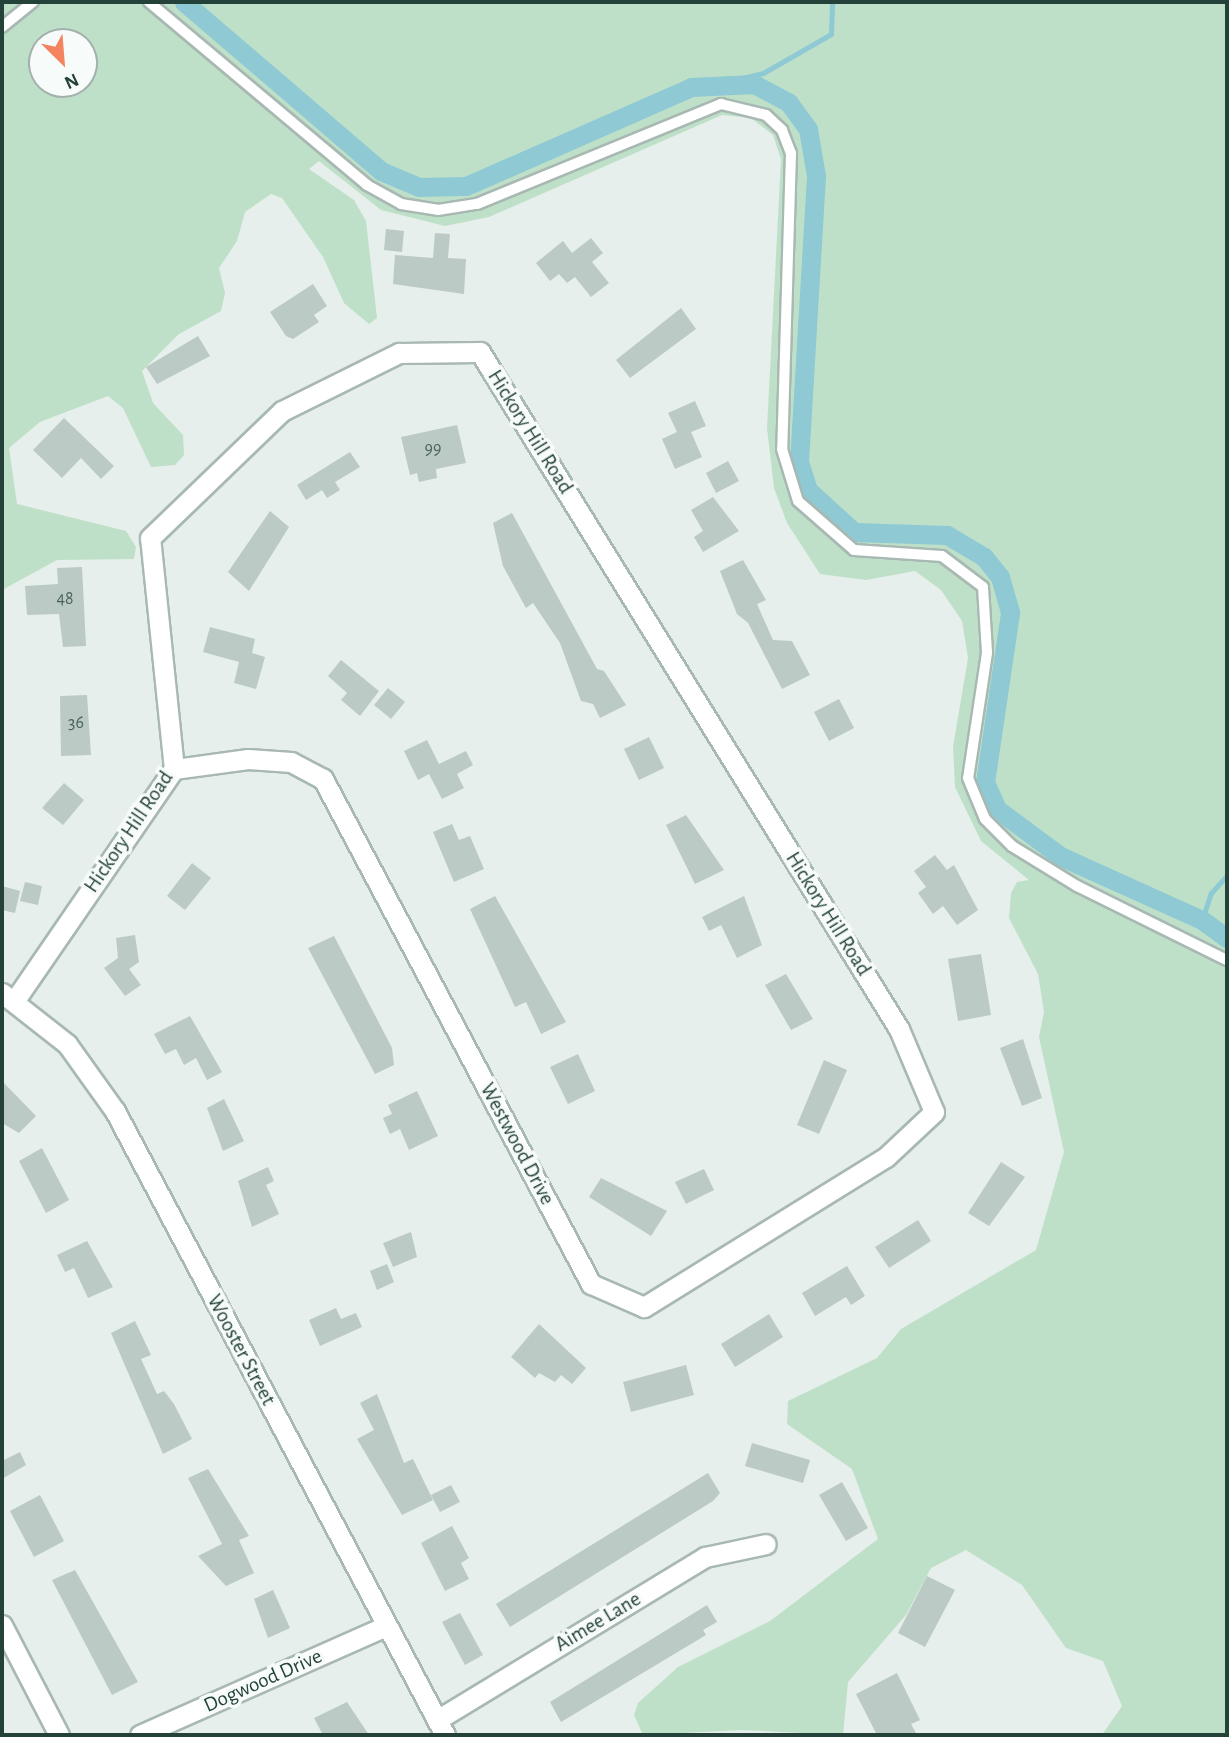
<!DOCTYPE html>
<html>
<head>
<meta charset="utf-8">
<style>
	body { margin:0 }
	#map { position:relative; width:1229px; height:1737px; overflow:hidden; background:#e6efeb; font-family:"Alegreya Sans",sans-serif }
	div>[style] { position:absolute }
	.green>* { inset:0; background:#bfe0c8 }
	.stream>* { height:5px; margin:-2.5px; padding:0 2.5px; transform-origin:2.5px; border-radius:2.5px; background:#8ec9d4 }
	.canal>* { height:19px; margin:-9.5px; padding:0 9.5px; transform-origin:9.5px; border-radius:9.5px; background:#8ec9d4 }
	.building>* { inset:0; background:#bbcac4 }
	.roads { filter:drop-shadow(2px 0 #a8b8b2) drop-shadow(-2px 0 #a8b8b2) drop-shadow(0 2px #a8b8b2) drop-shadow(0 -2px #a8b8b2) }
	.service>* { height:10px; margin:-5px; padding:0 5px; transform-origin:5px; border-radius:5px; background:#fff }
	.minor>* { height:19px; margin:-9.5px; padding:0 9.5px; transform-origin:9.5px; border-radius:9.5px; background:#fff }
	span { translate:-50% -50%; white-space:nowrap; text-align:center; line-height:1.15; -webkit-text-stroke:7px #f7fbf9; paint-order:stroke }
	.number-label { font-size:18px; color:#4a645c }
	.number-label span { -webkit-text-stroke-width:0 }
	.street-label { font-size:21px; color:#24423a }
	.frame { position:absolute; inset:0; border:4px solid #24423a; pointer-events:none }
	.north { position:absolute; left:28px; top:28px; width:70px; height:70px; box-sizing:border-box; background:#f7fbf9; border:2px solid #a3b1ad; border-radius:50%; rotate:155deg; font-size:19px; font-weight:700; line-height:28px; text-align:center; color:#24423a }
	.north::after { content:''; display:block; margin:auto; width:24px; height:32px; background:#f4845f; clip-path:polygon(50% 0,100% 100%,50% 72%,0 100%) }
</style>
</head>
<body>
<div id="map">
	<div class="green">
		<i style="clip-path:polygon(evenodd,2px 2px,1227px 2px,1227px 1735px,1102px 1735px,1122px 1706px,1103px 1661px,1066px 1648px,1022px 1585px,966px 1550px,931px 1568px,906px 1615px,848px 1682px,843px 1735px,742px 1730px,643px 1735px,634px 1715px,638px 1703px,678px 1667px,770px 1621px,878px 1539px,852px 1469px,787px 1424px,788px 1401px,877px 1358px,901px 1329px,1036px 1250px,1064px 1152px,1039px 1037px,1044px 1012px,1038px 974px,1009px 918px,1011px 893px,1017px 882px,1029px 880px,981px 841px,955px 787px,953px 747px,968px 658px,962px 621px,941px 590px,915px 571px,866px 580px,820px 574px,787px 523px,774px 488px,767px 428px,781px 159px,773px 135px,751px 118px,722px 115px,489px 217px,445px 226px,381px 210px,319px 161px,309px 169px,354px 200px,366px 221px,377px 318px,369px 324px,344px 303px,323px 257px,282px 198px,271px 194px,245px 212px,237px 241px,219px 268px,225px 293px,221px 311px,179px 334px,142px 371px,153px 403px,183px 435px,184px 455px,175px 465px,151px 467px,123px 408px,108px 396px,40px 422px,9px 448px,17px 504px,126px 531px,136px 547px,134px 559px,57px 560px,2px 590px,2px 2px,42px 42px,84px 42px,84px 84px,42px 84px,42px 42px)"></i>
	</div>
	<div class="stream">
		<i style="left:727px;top:82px;width:37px;rotate:-14deg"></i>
		<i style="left:763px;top:73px;width:78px;rotate:-29.8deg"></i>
		<i style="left:831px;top:34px;width:32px;rotate:-88deg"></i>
		<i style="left:1202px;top:920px;width:28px;rotate:-72deg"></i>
		<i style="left:1211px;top:893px;width:24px;rotate:-48deg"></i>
	</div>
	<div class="canal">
		<i style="left:184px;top:2px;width:260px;rotate:40.6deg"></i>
		<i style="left:381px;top:171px;width:41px;rotate:22.8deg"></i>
		<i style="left:419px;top:187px;width:47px;rotate:-1.2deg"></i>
		<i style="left:466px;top:186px;width:246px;rotate:-23.7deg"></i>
		<i style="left:691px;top:87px;width:63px;rotate:-2.7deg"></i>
		<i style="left:754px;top:84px;width:40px;rotate:28deg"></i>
		<i style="left:789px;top:103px;width:32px;rotate:54deg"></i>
		<i style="left:808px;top:129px;width:48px;rotate:80.3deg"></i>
		<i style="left:816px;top:176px;width:287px;rotate:93.4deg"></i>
		<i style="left:799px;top:462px;width:29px;rotate:72deg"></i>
		<i style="left:808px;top:490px;width:62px;rotate:42.4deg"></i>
		<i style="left:854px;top:532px;width:93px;rotate:1.8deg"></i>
		<i style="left:947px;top:535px;width:43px;rotate:30.7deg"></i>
		<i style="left:984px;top:557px;width:26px;rotate:51deg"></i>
		<i style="left:1000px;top:577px;width:37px;rotate:74deg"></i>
		<i style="left:1010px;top:613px;width:171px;rotate:98.4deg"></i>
		<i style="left:985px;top:782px;width:30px;rotate:66deg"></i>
		<i style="left:997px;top:809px;width:79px;rotate:36.7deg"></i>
		<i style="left:1060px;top:856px;width:156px;rotate:24.3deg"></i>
		<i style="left:1202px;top:920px;width:31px;rotate:36deg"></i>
	</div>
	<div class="building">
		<i style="clip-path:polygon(386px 229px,404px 231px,402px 252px,384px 250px)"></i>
		<i style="clip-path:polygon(435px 233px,450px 234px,448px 258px,466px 259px,464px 294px,393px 284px,395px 255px,433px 258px)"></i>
		<i style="clip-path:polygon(591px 238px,603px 253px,592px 262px,609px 283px,591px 297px,575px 277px,567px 283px,559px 274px,550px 281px,536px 263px,563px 241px,572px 253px)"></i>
		<i style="clip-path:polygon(313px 284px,327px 306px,314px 315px,319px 322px,293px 339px,286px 336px,270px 312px)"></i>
		<i style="clip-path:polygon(681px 308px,696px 329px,630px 378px,616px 360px)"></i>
		<i style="clip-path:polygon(198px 336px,210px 356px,157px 384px,146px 367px)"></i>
		<i style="clip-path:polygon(695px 401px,706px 426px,691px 432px,702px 457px,675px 469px,662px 439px,677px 432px,668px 413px)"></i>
		<i style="clip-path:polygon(64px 418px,114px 466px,101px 479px,81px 458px,62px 478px,33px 450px)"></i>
		<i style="clip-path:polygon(457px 425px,466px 463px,436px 469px,437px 478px,419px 482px,417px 473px,410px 475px,401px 437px)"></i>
		<i style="clip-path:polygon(350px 452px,360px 467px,335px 482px,340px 490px,327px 498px,322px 490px,306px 500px,297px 485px)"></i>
		<i style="clip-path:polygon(728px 461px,739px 481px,716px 493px,706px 473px)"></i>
		<i style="clip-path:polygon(713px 497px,739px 531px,703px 552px,694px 537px,703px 531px,691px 510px)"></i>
		<i style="clip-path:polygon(270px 511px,289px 527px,249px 591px,228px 572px)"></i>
		<i style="clip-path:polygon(512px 513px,597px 669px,604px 671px,626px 705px,600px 718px,593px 704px,581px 701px,560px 643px,533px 603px,526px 608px,503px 566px,493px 523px)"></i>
		<i style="clip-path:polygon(743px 560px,766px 600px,757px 604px,773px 640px,792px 641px,810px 675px,782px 689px,748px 623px,737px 614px,720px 571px)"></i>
		<i style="clip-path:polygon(82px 567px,86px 646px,63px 647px,59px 614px,27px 615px,25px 586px,58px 584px,57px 568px)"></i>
		<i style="clip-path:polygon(210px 627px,255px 639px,252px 653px,265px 657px,256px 689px,234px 683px,239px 662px,203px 652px)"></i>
		<i style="clip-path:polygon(341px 660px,379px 691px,360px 716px,341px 700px,347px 693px,328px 676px)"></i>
		<i style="clip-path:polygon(388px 688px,405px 702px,391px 719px,374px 705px)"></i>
		<i style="clip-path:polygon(87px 695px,91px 755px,61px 756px,60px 696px)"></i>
		<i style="clip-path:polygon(839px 699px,854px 728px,829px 741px,814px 712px)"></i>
		<i style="clip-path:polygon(649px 737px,664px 768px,639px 780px,624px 749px)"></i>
		<i style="clip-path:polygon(427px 740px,439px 764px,466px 751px,473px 765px,457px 774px,464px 788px,442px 799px,429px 774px,418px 780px,404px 751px)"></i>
		<i style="clip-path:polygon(64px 783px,84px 800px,63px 825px,42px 808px)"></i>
		<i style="clip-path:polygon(686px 815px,724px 870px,695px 884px,666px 825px)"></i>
		<i style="clip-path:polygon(452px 824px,459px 840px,470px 836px,484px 869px,454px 882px,433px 832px)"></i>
		<i style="clip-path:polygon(935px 855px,947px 870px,954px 865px,978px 910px,957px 925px,943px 906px,933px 914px,918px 893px,926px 887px,914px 871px)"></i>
		<i style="clip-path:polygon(192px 863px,211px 878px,185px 910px,167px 896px)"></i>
		<i style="clip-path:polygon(25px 882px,42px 886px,38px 905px,20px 901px)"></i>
		<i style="clip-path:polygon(2px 886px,20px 891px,15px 913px,2px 910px)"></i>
		<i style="clip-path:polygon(495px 896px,566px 1022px,541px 1034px,526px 1002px,515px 1007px,470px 909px)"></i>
		<i style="clip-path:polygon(744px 896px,762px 945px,737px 958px,721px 925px,709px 931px,702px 917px)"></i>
		<i style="clip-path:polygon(135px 935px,139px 962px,129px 969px,141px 985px,125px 996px,104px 968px,118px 958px,116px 938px)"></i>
		<i style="clip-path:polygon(334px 936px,392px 1048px,394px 1065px,375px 1074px,308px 948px)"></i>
		<i style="clip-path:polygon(981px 954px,991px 1015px,958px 1021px,948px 959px)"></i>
		<i style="clip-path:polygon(786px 974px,813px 1019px,791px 1030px,765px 985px)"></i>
		<i style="clip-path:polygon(190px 1016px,222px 1072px,207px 1080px,196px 1058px,184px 1065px,176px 1049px,165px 1054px,154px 1034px)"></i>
		<i style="clip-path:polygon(1023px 1039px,1042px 1098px,1022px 1106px,1000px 1048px)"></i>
		<i style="clip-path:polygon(578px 1054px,595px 1091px,568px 1104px,550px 1067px)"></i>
		<i style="clip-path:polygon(824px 1060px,847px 1070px,819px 1134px,797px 1125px)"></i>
		<i style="clip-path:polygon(2px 1081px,36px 1116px,19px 1133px,2px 1123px)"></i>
		<i style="clip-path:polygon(417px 1091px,438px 1136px,409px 1150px,400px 1129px,390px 1134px,383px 1118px,392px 1114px,388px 1105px)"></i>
		<i style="clip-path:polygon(224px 1099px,244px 1141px,223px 1151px,207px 1108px)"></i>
		<i style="clip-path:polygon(42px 1148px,69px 1200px,46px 1213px,19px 1161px)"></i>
		<i style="clip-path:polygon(1001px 1162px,1025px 1177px,989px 1226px,968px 1213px)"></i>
		<i style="clip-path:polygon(268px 1167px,274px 1181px,266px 1185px,279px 1214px,252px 1227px,238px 1181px)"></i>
		<i style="clip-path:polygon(704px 1169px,714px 1190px,686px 1204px,675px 1182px)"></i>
		<i style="clip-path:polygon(601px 1178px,667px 1211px,651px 1236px,589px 1197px)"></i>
		<i style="clip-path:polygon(918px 1220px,931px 1241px,889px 1268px,875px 1247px)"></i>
		<i style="clip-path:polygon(411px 1232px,417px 1257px,393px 1267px,383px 1243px)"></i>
		<i style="clip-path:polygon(87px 1241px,113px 1287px,88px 1298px,74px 1268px,65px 1272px,57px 1255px)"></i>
		<i style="clip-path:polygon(387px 1264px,394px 1282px,377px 1290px,370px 1271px)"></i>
		<i style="clip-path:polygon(847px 1266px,865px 1296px,851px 1305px,846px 1297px,815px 1316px,802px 1293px)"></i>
		<i style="clip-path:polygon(336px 1308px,341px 1319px,356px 1313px,362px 1327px,320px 1346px,309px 1320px)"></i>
		<i style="clip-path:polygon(769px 1314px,783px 1337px,735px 1367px,721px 1344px)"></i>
		<i style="clip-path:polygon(135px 1321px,151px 1355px,141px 1359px,157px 1394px,164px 1391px,174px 1404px,192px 1439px,163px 1454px,111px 1333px)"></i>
		<i style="clip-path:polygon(539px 1324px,586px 1368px,572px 1384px,561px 1375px,555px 1382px,539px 1373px,535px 1378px,511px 1357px)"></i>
		<i style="clip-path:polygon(686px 1365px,694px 1395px,631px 1412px,623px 1382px)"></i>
		<i style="clip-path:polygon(377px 1394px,404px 1463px,413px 1459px,433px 1500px,402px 1515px,357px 1439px,374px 1430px,360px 1403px)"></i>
		<i style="clip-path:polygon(752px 1443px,810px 1460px,803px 1483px,745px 1466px)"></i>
		<i style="clip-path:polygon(20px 1452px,26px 1465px,2px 1479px,2px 1461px)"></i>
		<i style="clip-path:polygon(208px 1469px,249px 1536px,239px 1540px,254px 1573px,226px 1586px,198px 1556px,222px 1544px,188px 1478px)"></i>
		<i style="clip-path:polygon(708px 1473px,720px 1493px,713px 1501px,510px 1627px,496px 1604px)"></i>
		<i style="clip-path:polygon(842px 1482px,868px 1528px,846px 1541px,819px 1495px)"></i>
		<i style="clip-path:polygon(451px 1485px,460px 1502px,440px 1512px,431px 1495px)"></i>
		<i style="clip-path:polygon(40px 1495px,64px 1541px,34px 1557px,10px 1511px)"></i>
		<i style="clip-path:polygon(452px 1526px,469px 1558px,461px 1563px,469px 1579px,445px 1591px,421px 1543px)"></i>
		<i style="clip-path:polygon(75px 1570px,138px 1682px,112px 1695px,52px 1580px)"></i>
		<i style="clip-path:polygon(927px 1576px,955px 1590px,925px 1647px,898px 1633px)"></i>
		<i style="clip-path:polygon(273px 1590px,290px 1628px,268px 1638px,254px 1599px)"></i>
		<i style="clip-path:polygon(707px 1605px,717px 1622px,703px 1630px,706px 1635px,561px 1722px,550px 1702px)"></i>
		<i style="clip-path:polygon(460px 1613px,483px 1655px,465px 1665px,442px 1622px)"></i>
		<i style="clip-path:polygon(897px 1673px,920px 1720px,911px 1724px,917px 1735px,877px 1735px,856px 1694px)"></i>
		<i style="clip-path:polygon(347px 1702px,369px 1735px,323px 1735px,314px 1718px)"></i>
	</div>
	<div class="roads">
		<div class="service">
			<i style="left:149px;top:2px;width:285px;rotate:40deg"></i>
			<i style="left:367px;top:185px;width:39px;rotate:29deg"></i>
			<i style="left:401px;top:204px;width:37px;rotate:9deg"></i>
			<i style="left:438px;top:210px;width:39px;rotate:-9deg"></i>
			<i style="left:477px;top:204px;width:264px;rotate:-22.3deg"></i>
			<i style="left:721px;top:104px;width:46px;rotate:13.7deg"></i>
			<i style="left:766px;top:115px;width:22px;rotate:43deg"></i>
			<i style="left:782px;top:130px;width:25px;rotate:69deg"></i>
			<i style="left:791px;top:153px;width:296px;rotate:91.7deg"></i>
			<i style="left:782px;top:449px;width:54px;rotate:72.9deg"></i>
			<i style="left:798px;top:501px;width:74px;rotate:41.2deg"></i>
			<i style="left:854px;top:550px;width:88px;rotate:3.9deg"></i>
			<i style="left:942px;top:556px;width:51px;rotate:37.1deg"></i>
			<i style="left:983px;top:587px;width:66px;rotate:86.5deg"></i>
			<i style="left:987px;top:653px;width:126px;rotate:98.6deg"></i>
			<i style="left:968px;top:778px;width:44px;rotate:67.5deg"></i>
			<i style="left:985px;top:819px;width:38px;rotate:45deg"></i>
			<i style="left:1012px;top:846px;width:76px;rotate:31.6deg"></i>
			<i style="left:1077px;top:886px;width:167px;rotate:26.3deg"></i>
			<i style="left:2px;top:27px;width:40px;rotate:-39deg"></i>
		</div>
		<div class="minor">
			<i style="left:2px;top:993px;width:83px;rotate:38.1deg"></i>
			<i style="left:67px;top:1044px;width:82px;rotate:54.4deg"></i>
			<i style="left:115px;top:1111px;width:706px;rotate:62.13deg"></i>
			<i style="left:15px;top:1000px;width:280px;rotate:-55.5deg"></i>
			<i style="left:174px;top:769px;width:232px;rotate:-95.9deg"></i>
			<i style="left:150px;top:538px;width:183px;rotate:-43.9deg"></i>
			<i style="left:282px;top:411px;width:131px;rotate:-26.4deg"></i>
			<i style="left:399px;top:353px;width:81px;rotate:-0.7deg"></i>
			<i style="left:480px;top:352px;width:796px;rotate:58.25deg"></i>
			<i style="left:899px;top:1029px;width:90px;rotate:67.1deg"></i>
			<i style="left:934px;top:1112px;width:66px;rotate:136.8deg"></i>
			<i style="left:886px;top:1157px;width:285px;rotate:148.2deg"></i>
			<i style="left:644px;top:1307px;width:58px;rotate:-156.5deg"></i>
			<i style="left:591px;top:1284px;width:572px;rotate:-117.95deg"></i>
			<i style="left:323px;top:779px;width:36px;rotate:-152deg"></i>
			<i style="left:291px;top:762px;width:43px;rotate:-176deg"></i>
			<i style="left:248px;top:759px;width:75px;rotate:172.3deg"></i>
			<i style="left:2px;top:1625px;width:124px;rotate:62.6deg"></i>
			<i style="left:437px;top:1720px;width:314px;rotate:-31.3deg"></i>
			<i style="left:705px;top:1557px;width:62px;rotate:-12deg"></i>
			<i style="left:140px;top:1735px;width:269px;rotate:-23.9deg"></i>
		</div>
	</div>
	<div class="number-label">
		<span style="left:433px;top:449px">99</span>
		<span style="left:65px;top:599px">48</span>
		<span style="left:76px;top:723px">36</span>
	</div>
	<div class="street-label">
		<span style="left:530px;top:432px;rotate:58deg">Hickory Hill Road</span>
		<span style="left:129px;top:832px;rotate:-56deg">Hickory Hill Road</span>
		<span style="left:828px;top:914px;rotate:58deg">Hickory Hill Road</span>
		<span style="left:517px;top:1144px;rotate:62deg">Westwood Drive</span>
		<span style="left:241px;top:1350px;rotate:62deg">Wooster Street</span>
		<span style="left:598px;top:1622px;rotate:-31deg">Aimee Lane</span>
		<span style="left:263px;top:1681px;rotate:-24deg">Dogwood Drive</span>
	</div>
	<div class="frame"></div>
	<div class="north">N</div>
</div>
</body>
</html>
